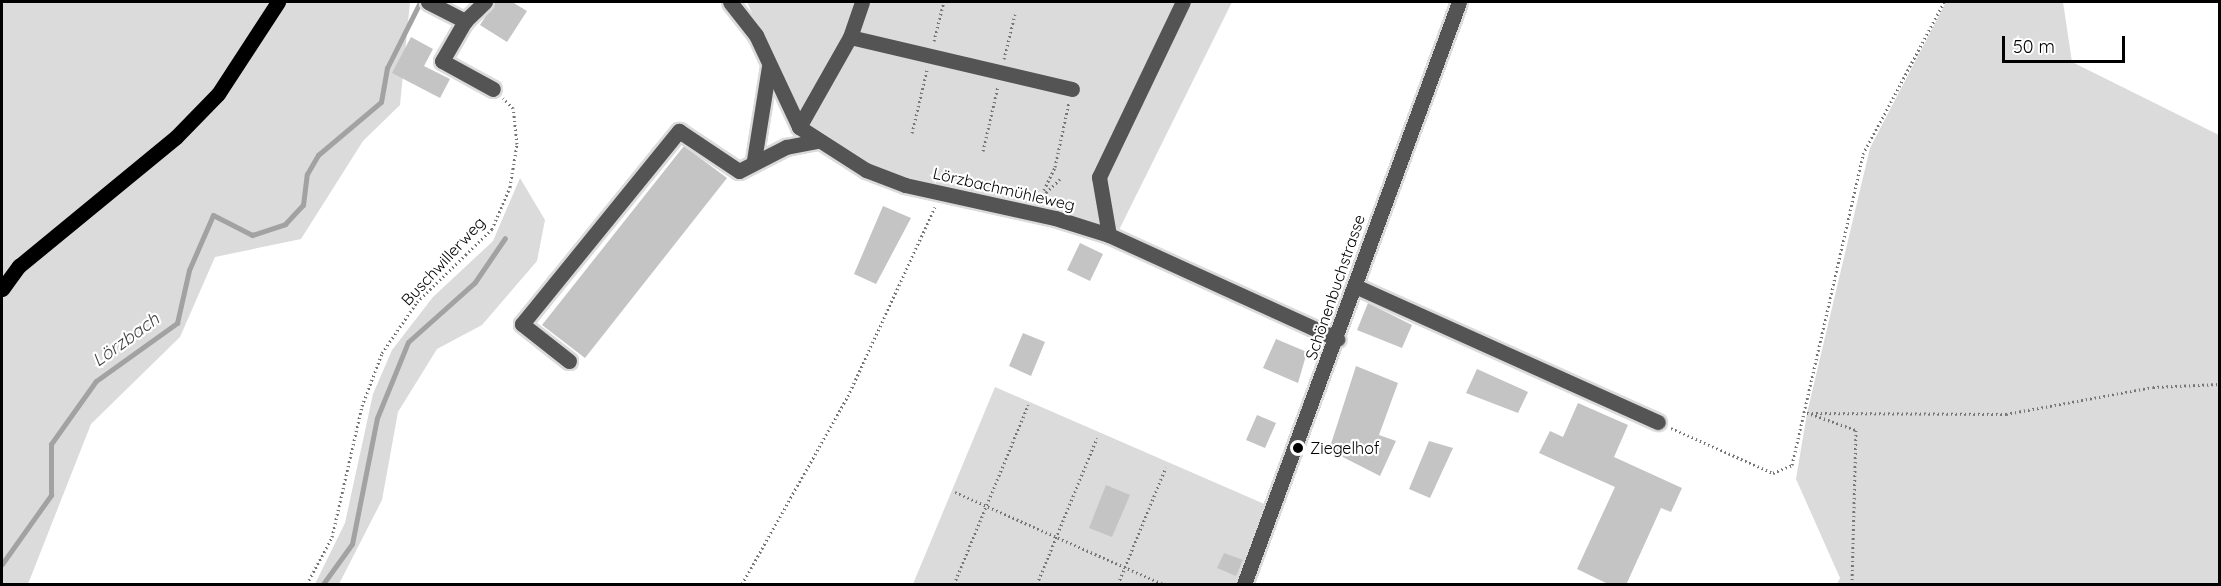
<!DOCTYPE html>
<html>
<head>
<meta charset="utf-8">
<style>
	body { margin:0 }
	#map { position:relative; width:2221px; height:586px; overflow:hidden; background:#fff; font-family:Quicksand,sans-serif }
	div>[style] { position:absolute }
	.green>* { inset:0; background:#dbdbdb }
	.stream>* { height:5px; margin:-2.5px; padding:0 2.5px; transform-origin:2.5px; border-radius:2.5px; background:#a2a2a2 }
	.building>* { inset:0; background:#c4c4c4 }
	.path>* { height:3px; margin-top:-1.5px; transform-origin:0; background:repeating-linear-gradient(90deg,#767676 0 1.5px,transparent 0 4.5px) }
	.roads { filter:drop-shadow(2px 0 #dbdbdb) drop-shadow(-2px 0 #dbdbdb) drop-shadow(0 2px #dbdbdb) drop-shadow(0 -2px #dbdbdb) }
	.minor>* { height:15px; margin:-7.5px; padding:0 7.5px; transform-origin:7.5px; border-radius:7.5px; background:#545454 }
	.major>* { height:15px; margin:-7.5px; padding:0 7.5px; transform-origin:7.5px; border-radius:7.5px; background:#000 }
	.dots>* { width:16px; height:16px; translate:-50% -50%; box-sizing:border-box; border:3px solid #fff; border-radius:50% }
	span { translate:-50% -50%; white-space:nowrap; text-align:center; line-height:1.15; -webkit-text-stroke:4.5px #fff; paint-order:stroke }
	.street-label { font-size:16px; color:#000 }
	.poi-label { font-size:16px; color:#000 }
	.left { translate:0 -50%; text-align:left }
	.water-label { font-size:18px; color:#434343; font-style:italic }
	.frame { position:absolute; inset:0; border:3px solid #000; pointer-events:none }
	.scale { position:absolute; left:2002px; top:36px; width:123px; height:27px; box-sizing:border-box; border:3px solid #000; border-top:0; padding-left:8px; font-size:18px; line-height:21px; white-space:nowrap; color:#000; -webkit-text-stroke:4px #fff; paint-order:stroke }
</style>
</head>
<body>
<div id="map">
	<div class="green">
		<i style="clip-path:polygon(2px 2px,410px 2px,400px 105px,363px 141px,301px 239px,215px 257px,180px 337px,91px 424px,28px 584px,2px 584px)"></i>
		<i style="clip-path:polygon(747px 2px,1232px 2px,1115px 238px,886px 175px,803px 127px)"></i>
		<i style="clip-path:polygon(1946px 2px,2063px 2px,2072px 62px,2219px 135px,2219px 584px,1837px 584px,1840px 578px,1796px 479px,1807px 413px,1870px 148px)"></i>
		<i style="clip-path:polygon(520px 178px,545px 220px,537px 261px,482px 325px,437px 349px,398px 412px,382px 500px,339px 584px,315px 584px,345px 523px,373px 394px,392px 350px,433px 297px,493px 241px)"></i>
		<i style="clip-path:polygon(995px 387px,1269px 506px,1237px 584px,913px 584px)"></i>
	</div>
	<div class="stream">
		<i style="left:2px;top:564px;width:85px;rotate:-54.6deg"></i>
		<i style="left:51px;top:495px;width:51px;rotate:-90deg"></i>
		<i style="left:51px;top:444px;width:77px;rotate:-54.5deg"></i>
		<i style="left:96px;top:381px;width:100px;rotate:-35.6deg"></i>
		<i style="left:177px;top:323px;width:54px;rotate:-77.2deg"></i>
		<i style="left:189px;top:270px;width:60px;rotate:-66.4deg"></i>
		<i style="left:213px;top:215px;width:44px;rotate:27.1deg"></i>
		<i style="left:252px;top:235px;width:35px;rotate:-18deg"></i>
		<i style="left:285px;top:224px;width:26px;rotate:-47deg"></i>
		<i style="left:303px;top:205px;width:31px;rotate:-83deg"></i>
		<i style="left:307px;top:174px;width:22px;rotate:-60deg"></i>
		<i style="left:318px;top:155px;width:82px;rotate:-40.1deg"></i>
		<i style="left:381px;top:102px;width:35px;rotate:-80deg"></i>
		<i style="left:387px;top:68px;width:74px;rotate:-63.4deg"></i>
		<i style="left:323px;top:584px;width:49px;rotate:-54.1deg"></i>
		<i style="left:352px;top:544px;width:128px;rotate:-78.8deg"></i>
		<i style="left:377px;top:418px;width:82px;rotate:-67.8deg"></i>
		<i style="left:408px;top:342px;width:90px;rotate:-41.8deg"></i>
		<i style="left:475px;top:282px;width:53px;rotate:-55.7deg"></i>
	</div>
	<div class="building">
		<i style="clip-path:polygon(495px 2px,512px 2px,527px 11px,507px 42px,480px 25px)"></i>
		<i style="clip-path:polygon(411px 37px,433px 49px,424px 66px,450px 79px,440px 98px,392px 73px)"></i>
		<i style="clip-path:polygon(684px 146px,727px 178px,585px 358px,542px 325px)"></i>
		<i style="clip-path:polygon(883px 206px,911px 218px,876px 284px,854px 274px)"></i>
		<i style="clip-path:polygon(1080px 243px,1103px 254px,1090px 281px,1067px 270px)"></i>
		<i style="clip-path:polygon(1368px 303px,1412px 325px,1402px 348px,1357px 330px)"></i>
		<i style="clip-path:polygon(1023px 333px,1045px 342px,1031px 376px,1009px 366px)"></i>
		<i style="clip-path:polygon(1276px 339px,1307px 352px,1298px 383px,1263px 368px)"></i>
		<i style="clip-path:polygon(1356px 366px,1398px 383px,1379px 435px,1396px 441px,1380px 476px,1329px 450px)"></i>
		<i style="clip-path:polygon(1477px 369px,1528px 392px,1518px 413px,1466px 393px)"></i>
		<i style="clip-path:polygon(1578px 403px,1628px 425px,1614px 457px,1682px 488px,1671px 512px,1661px 508px,1626px 585px,1610px 585px,1577px 569px,1615px 487px,1539px 453px,1550px 431px,1563px 437px)"></i>
		<i style="clip-path:polygon(1257px 415px,1276px 423px,1265px 448px,1246px 440px)"></i>
		<i style="clip-path:polygon(1429px 441px,1453px 448px,1430px 498px,1409px 489px)"></i>
		<i style="clip-path:polygon(1106px 485px,1130px 495px,1112px 537px,1089px 528px)"></i>
		<i style="clip-path:polygon(1224px 553px,1243px 560px,1236px 576px,1217px 568px)"></i>
	</div>
	<div class="path">
		<i style="left:934px;top:41px;width:38px;rotate:-76deg"></i>
		<i style="left:1004px;top:59px;width:46px;rotate:-76.3deg"></i>
		<i style="left:912px;top:133px;width:65px;rotate:-76.6deg"></i>
		<i style="left:983px;top:151px;width:67px;rotate:-77deg"></i>
		<i style="left:1060px;top:179px;width:28px;rotate:136deg"></i>
		<i style="left:1040px;top:198px;width:34px;rotate:-64deg"></i>
		<i style="left:1055px;top:167px;width:66px;rotate:-77.8deg"></i>
		<i style="left:1807px;top:413px;width:199px;rotate:0.3deg"></i>
		<i style="left:2006px;top:414px;width:149px;rotate:-10.4deg"></i>
		<i style="left:2153px;top:387px;width:67px;rotate:-2.6deg"></i>
		<i style="left:1811px;top:414px;width:48px;rotate:19.6deg"></i>
		<i style="left:1856px;top:430px;width:154px;rotate:91.5deg"></i>
		<i style="left:1671px;top:428px;width:111px;rotate:23.8deg"></i>
		<i style="left:1773px;top:473px;width:21px;rotate:-23deg"></i>
		<i style="left:1792px;top:465px;width:319px;rotate:-77.1deg"></i>
		<i style="left:1863px;top:154px;width:172px;rotate:-61.9deg"></i>
		<i style="left:955px;top:492px;width:227px;rotate:23.9deg"></i>
		<i style="left:307px;top:584px;width:53px;rotate:-62deg"></i>
		<i style="left:332px;top:537px;width:134px;rotate:-77.1deg"></i>
		<i style="left:362px;top:406px;width:57px;rotate:-69.3deg"></i>
		<i style="left:382px;top:353px;width:62px;rotate:-55.5deg"></i>
		<i style="left:417px;top:302px;width:105px;rotate:-44.2deg"></i>
		<i style="left:492px;top:229px;width:46px;rotate:-66.8deg"></i>
		<i style="left:510px;top:187px;width:44px;rotate:-80.8deg"></i>
		<i style="left:517px;top:144px;width:36px;rotate:-96deg"></i>
		<i style="left:513px;top:108px;width:14px;rotate:-135deg"></i>
		<i style="left:742px;top:584px;width:216px;rotate:-60.6deg"></i>
		<i style="left:848px;top:396px;width:208px;rotate:-65.3deg"></i>
		<i style="left:954px;top:584px;width:194px;rotate:-67.5deg"></i>
		<i style="left:1037px;top:584px;width:158px;rotate:-67.7deg"></i>
		<i style="left:1118px;top:584px;width:126px;rotate:-67.7deg"></i>
	</div>
	<div class="roads">
		<div class="minor">
			<i style="left:428px;top:2px;width:42px;rotate:27.2deg"></i>
			<i style="left:465px;top:21px;width:46px;rotate:119.9deg"></i>
			<i style="left:442px;top:61px;width:58px;rotate:28.8deg"></i>
			<i style="left:730px;top:2px;width:42px;rotate:51.8deg"></i>
			<i style="left:756px;top:35px;width:102px;rotate:64.9deg"></i>
			<i style="left:799px;top:127px;width:80px;rotate:32.7deg"></i>
			<i style="left:866px;top:170px;width:42px;rotate:21deg"></i>
			<i style="left:905px;top:185px;width:154px;rotate:12.4deg"></i>
			<i style="left:1055px;top:218px;width:57px;rotate:17.5deg"></i>
			<i style="left:1109px;top:235px;width:251px;rotate:24.5deg"></i>
			<i style="left:465px;top:21px;width:28px;rotate:-44deg"></i>
			<i style="left:850px;top:37px;width:228px;rotate:13.2deg"></i>
			<i style="left:799px;top:127px;width:103px;rotate:-60.5deg"></i>
			<i style="left:850px;top:37px;width:37px;rotate:-71deg"></i>
			<i style="left:754px;top:160px;width:95px;rotate:-80.9deg"></i>
			<i style="left:1109px;top:235px;width:59px;rotate:-99.8deg"></i>
			<i style="left:1099px;top:177px;width:194px;rotate:-64.4deg"></i>
			<i style="left:1355px;top:286px;width:332px;rotate:24.2deg"></i>
			<i style="left:569px;top:361px;width:60px;rotate:-141.8deg"></i>
			<i style="left:522px;top:324px;width:249px;rotate:-50.9deg"></i>
			<i style="left:679px;top:131px;width:72px;rotate:33.7deg"></i>
			<i style="left:739px;top:171px;width:53px;rotate:-27.1deg"></i>
			<i style="left:786px;top:147px;width:32px;rotate:-11deg"></i>
			<i style="left:1244px;top:584px;width:620px;rotate:-69.72deg"></i>
		</div>
		<div class="major">
			<i style="left:2px;top:289px;width:29px;rotate:-54deg"></i>
			<i style="left:19px;top:266px;width:203px;rotate:-39.4deg"></i>
			<i style="left:176px;top:137px;width:60px;rotate:-45.7deg"></i>
			<i style="left:218px;top:94px;width:110px;rotate:-56.9deg"></i>
		</div>
	</div>
	<div class="dots">
		<i style="left:1298px;top:448px;background:#000"></i>
	</div>
	<div class="street-label">
		<span style="left:1004px;top:189px;rotate:13deg">Lörzbachmühleweg</span>
		<span style="left:443px;top:261px;rotate:-47deg">Buschwillerweg</span>
		<span style="left:1335px;top:287px;rotate:-71deg">Schönenbuchstrasse</span>
	</div>
	<div class="poi-label">
		<span class="left" style="left:1310px;top:448px">Ziegelhof</span>
	</div>
	<div class="water-label">
		<span style="left:126px;top:340px;rotate:-36deg">Lörzbach</span>
	</div>
	<div class="frame"></div>
	<div class="scale">50 m</div>
</div>
</body>
</html>
